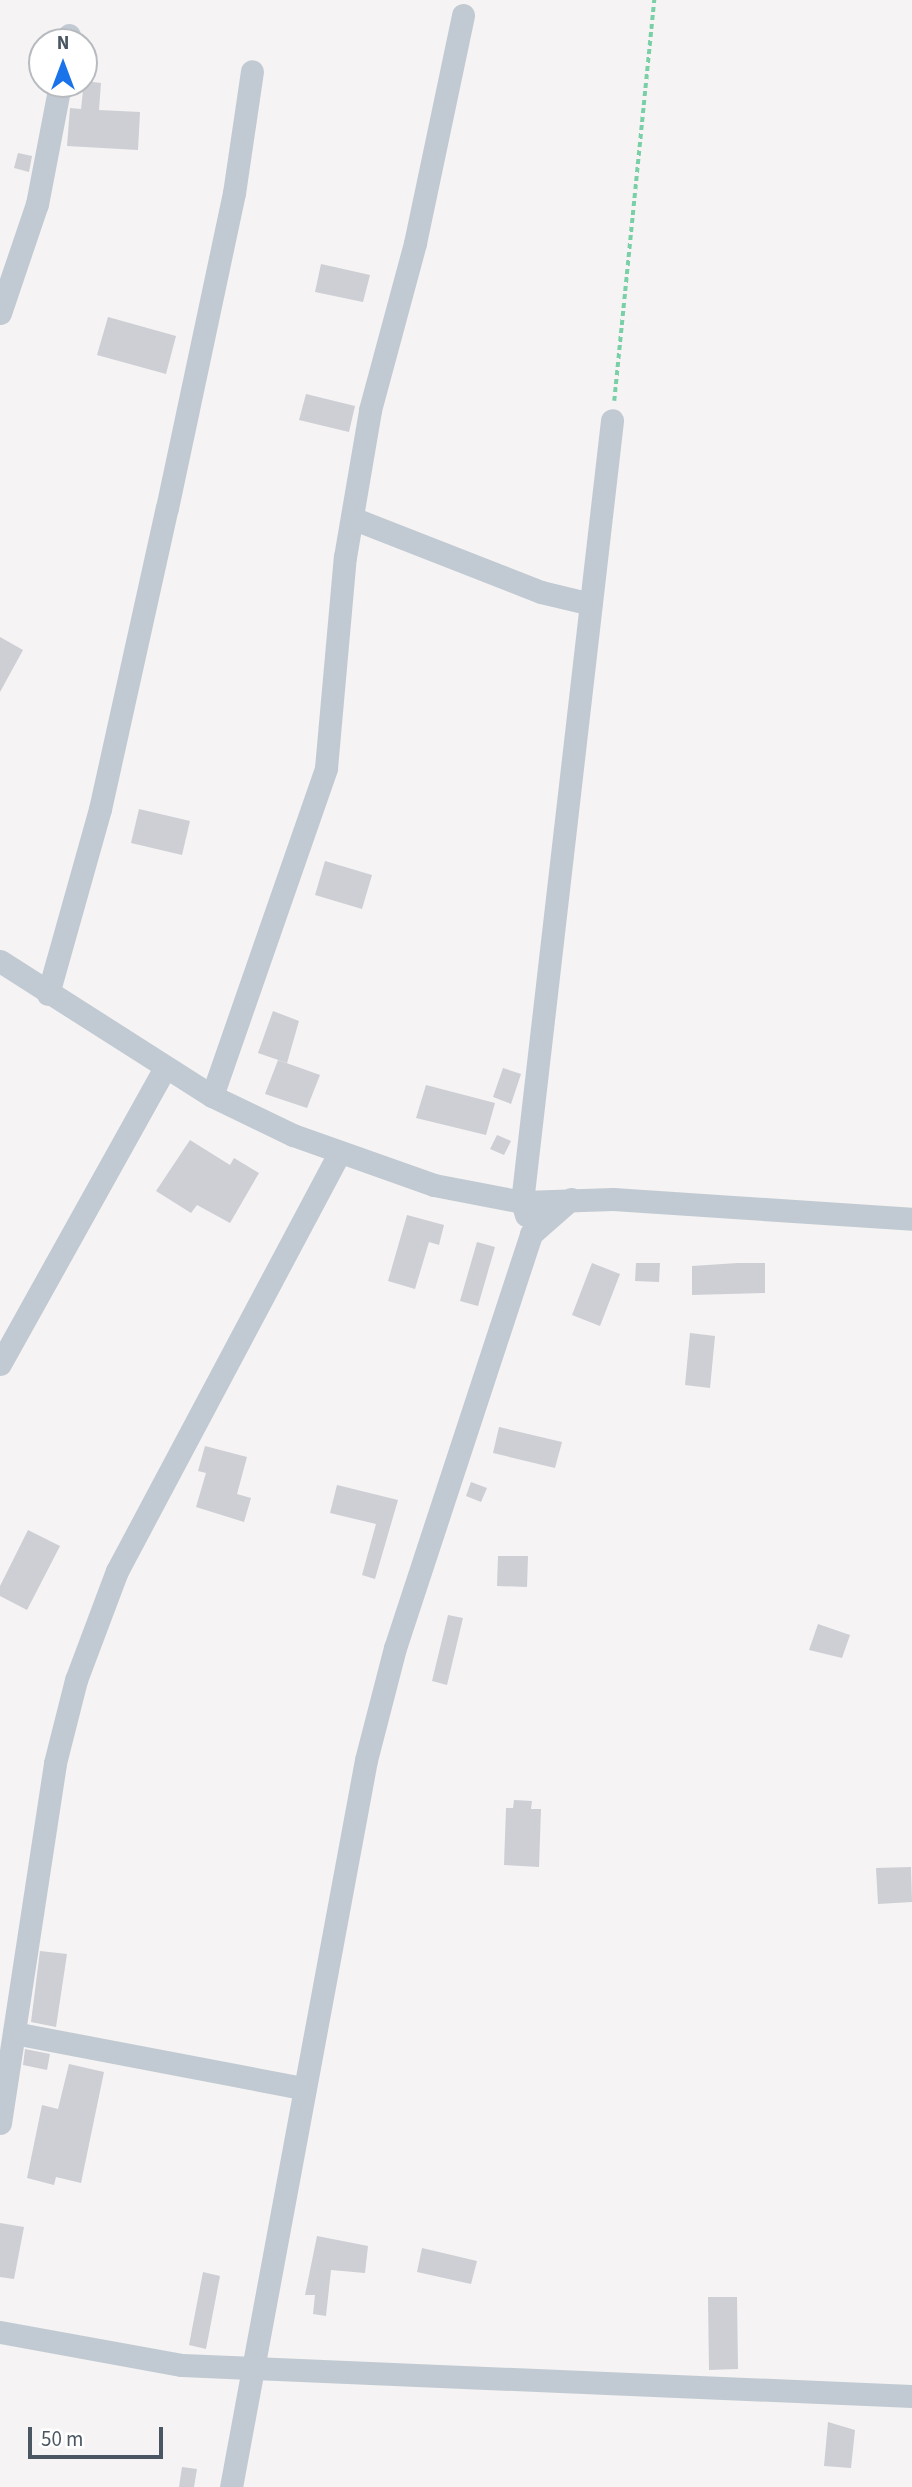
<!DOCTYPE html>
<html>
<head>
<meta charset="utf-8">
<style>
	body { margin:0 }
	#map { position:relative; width:912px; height:2487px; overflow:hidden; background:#f5f3f3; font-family:"Source Sans 3",sans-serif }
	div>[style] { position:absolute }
	.building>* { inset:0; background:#cdcfd5 }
	.path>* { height:3.5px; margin-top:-1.75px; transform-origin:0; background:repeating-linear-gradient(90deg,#7ad0a6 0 5px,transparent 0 8.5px) }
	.minor>* { height:23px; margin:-11.5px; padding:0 11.5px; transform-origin:11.5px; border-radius:11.5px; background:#c1cad2 }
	span { translate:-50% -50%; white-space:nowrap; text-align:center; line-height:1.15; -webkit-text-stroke:5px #fff; paint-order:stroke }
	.north { position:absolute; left:28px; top:28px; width:70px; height:70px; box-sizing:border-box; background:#fff; border:2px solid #b7bbc0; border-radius:50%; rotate:0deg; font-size:19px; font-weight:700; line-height:28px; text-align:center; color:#4a5661 }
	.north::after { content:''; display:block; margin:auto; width:24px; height:32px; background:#1a73e8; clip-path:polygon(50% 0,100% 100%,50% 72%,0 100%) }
	.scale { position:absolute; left:28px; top:2427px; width:135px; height:32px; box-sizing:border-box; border:4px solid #4a5661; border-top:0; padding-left:9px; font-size:21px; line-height:24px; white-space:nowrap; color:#4a5661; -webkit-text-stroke:5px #fff; paint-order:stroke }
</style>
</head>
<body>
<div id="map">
	<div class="building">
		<i style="clip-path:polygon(84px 81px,101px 83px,99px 110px,140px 112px,138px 150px,67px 146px,70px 108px,81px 109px)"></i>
		<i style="clip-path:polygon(18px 153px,32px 156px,29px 172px,14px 168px)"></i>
		<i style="clip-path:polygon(321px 264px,370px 275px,363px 302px,315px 292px)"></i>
		<i style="clip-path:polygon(108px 317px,176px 336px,166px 374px,97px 355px)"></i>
		<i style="clip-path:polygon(306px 394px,355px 406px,349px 432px,299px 420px)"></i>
		<i style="clip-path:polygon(0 637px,23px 650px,0 692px)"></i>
		<i style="clip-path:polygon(139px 809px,190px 821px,182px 855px,131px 843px)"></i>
		<i style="clip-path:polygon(325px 861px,372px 875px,362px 909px,315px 895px)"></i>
		<i style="clip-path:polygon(273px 1011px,299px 1021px,287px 1063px,258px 1053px)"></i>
		<i style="clip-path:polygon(278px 1060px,320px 1075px,307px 1108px,265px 1094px)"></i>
		<i style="clip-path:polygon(503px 1068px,521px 1074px,511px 1104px,493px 1097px)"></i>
		<i style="clip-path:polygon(426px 1085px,495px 1103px,486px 1135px,416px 1118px)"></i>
		<i style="clip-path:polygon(497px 1135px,511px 1141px,504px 1155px,490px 1149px)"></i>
		<i style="clip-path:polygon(190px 1140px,230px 1165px,234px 1158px,259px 1173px,230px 1223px,197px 1205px,191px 1213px,156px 1191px)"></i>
		<i style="clip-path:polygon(407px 1215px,444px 1225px,439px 1245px,429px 1242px,415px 1289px,388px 1281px)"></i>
		<i style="clip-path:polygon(477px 1242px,495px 1247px,478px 1306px,460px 1301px)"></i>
		<i style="clip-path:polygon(592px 1263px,620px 1274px,600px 1326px,572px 1315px)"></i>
		<i style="clip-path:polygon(636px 1263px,660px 1263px,659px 1282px,635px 1281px)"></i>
		<i style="clip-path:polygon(738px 1263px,765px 1263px,765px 1293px,692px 1295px,692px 1266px)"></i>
		<i style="clip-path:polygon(690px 1333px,715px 1336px,710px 1388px,685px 1385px)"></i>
		<i style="clip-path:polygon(499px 1427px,562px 1442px,555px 1468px,493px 1453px)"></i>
		<i style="clip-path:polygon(205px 1446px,247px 1457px,237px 1494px,251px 1498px,244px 1522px,196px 1507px,206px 1473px,198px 1471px)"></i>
		<i style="clip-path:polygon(471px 1482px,487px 1488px,481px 1502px,466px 1496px)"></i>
		<i style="clip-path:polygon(337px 1485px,398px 1500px,375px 1579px,362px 1575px,376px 1524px,330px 1513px)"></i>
		<i style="clip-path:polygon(28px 1530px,60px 1546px,27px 1610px,0 1596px,0 1586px)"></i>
		<i style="clip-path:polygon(498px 1556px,528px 1556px,527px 1587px,497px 1586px)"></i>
		<i style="clip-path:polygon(448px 1615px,463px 1618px,447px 1685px,432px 1681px)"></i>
		<i style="clip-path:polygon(818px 1624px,850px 1635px,842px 1658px,809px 1650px)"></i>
		<i style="clip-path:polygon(514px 1800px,532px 1801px,531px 1809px,541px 1809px,539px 1867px,504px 1865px,506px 1808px,513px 1808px)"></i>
		<i style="clip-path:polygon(911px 1867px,912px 1902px,878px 1904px,876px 1868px)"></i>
		<i style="clip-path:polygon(40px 1951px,67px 1954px,56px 2027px,31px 2022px)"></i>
		<i style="clip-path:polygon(25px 2049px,50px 2054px,47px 2070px,23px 2065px)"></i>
		<i style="clip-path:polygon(69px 2064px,104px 2072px,81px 2183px,56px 2177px,54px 2185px,27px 2178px,42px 2105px,58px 2109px)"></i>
		<i style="clip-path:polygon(0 2223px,24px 2227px,14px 2279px,0 2277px)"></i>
		<i style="clip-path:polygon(317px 2236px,368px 2246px,365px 2273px,331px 2270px,326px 2316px,313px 2314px,315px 2295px,305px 2295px)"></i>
		<i style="clip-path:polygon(422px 2248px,477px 2261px,471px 2284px,417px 2272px)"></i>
		<i style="clip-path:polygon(203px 2272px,220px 2276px,206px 2349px,189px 2345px)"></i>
		<i style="clip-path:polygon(708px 2297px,737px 2297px,738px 2369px,709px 2370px)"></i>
		<i style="clip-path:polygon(828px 2422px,855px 2430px,851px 2468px,824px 2466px)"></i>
		<i style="clip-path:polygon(182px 2467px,197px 2469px,194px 2487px,179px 2487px)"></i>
	</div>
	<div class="path">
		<i style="left:614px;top:401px;width:403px;rotate:-84.3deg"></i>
	</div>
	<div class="minor">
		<i style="left:68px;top:42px;width:7px;rotate:-82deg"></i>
		<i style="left:0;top:313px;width:115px;rotate:-71.3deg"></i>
		<i style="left:37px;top:204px;width:122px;rotate:-79.1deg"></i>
		<i style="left:352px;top:518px;width:203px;rotate:21.4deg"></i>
		<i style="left:541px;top:592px;width:51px;rotate:13.5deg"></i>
		<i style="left:0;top:961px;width:251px;rotate:32.5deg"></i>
		<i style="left:212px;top:1096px;width:90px;rotate:25.7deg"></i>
		<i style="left:293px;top:1135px;width:150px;rotate:19.5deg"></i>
		<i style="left:434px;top:1185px;width:90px;rotate:10.9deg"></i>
		<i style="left:522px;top:1202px;width:91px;rotate:-1.9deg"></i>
		<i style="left:613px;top:1199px;width:300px;rotate:3.8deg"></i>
		<i style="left:48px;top:994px;width:192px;rotate:-74.3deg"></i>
		<i style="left:100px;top:809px;width:308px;rotate:-77.5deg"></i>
		<i style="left:167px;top:508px;width:322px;rotate:-78deg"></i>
		<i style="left:234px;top:193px;width:123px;rotate:-81.6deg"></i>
		<i style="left:212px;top:1096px;width:347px;rotate:-70.8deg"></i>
		<i style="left:326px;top:768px;width:212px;rotate:-84.9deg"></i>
		<i style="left:345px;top:557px;width:149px;rotate:-80.3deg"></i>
		<i style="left:370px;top:410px;width:173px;rotate:-74.9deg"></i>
		<i style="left:415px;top:243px;width:233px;rotate:-78.1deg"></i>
		<i style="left:526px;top:1215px;width:14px;rotate:-107deg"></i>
		<i style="left:522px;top:1202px;width:787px;rotate:-83.43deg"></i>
		<i style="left:0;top:1364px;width:339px;rotate:-60.9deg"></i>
		<i style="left:14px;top:2033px;width:294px;rotate:10.8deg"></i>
		<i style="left:0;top:2123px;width:364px;rotate:-81.3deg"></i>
		<i style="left:55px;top:1763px;width:86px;rotate:-75.8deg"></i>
		<i style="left:76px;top:1680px;width:116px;rotate:-69.4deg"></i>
		<i style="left:117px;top:1571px;width:473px;rotate:-62deg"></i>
		<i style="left:0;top:2332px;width:185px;rotate:10.3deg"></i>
		<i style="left:182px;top:2365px;width:731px;rotate:2.43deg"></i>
		<i style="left:231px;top:2487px;width:739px;rotate:-79.48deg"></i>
		<i style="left:366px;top:1760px;width:116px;rotate:-75.5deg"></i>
		<i style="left:395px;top:1648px;width:436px;rotate:-71.8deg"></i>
		<i style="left:531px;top:1234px;width:53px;rotate:-41.2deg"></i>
	</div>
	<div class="north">N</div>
	<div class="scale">50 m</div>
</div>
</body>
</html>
